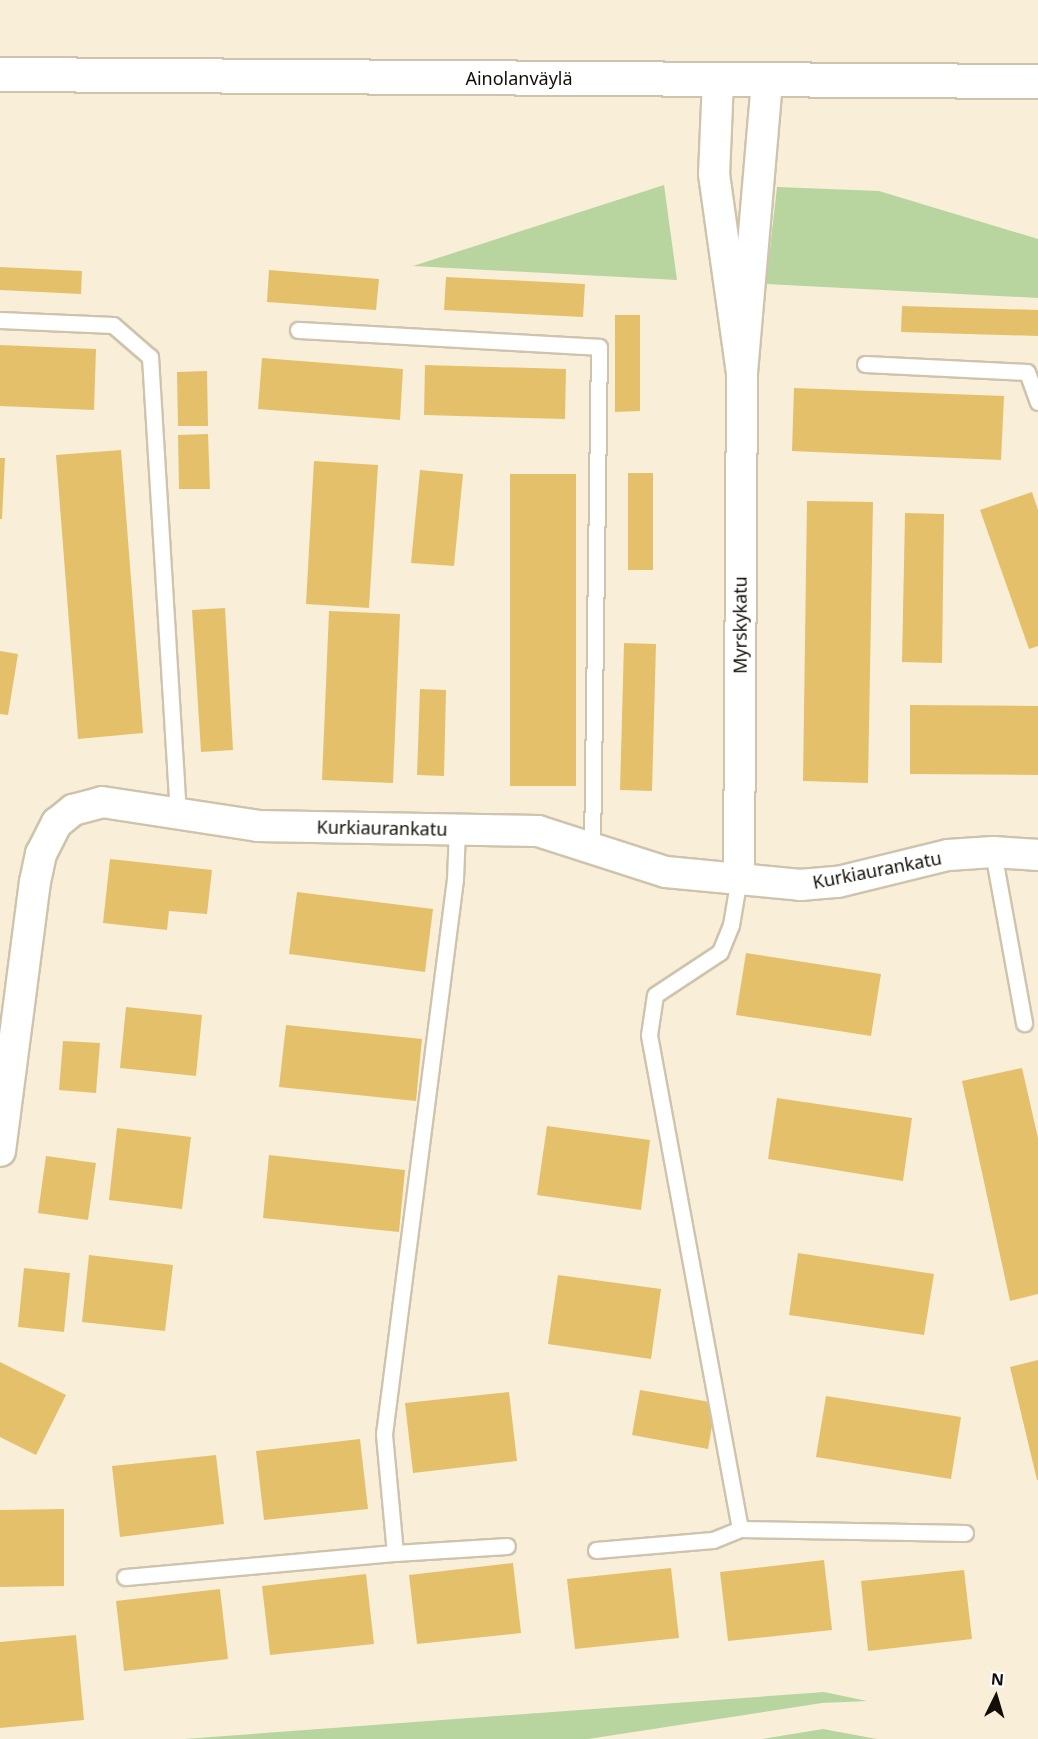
<!DOCTYPE html>
<html>
<head>
<meta charset="utf-8">
<style>
	body { margin:0 }
	#map { position:relative; width:1038px; height:1739px; overflow:hidden; background:#f9efd8; font-family:"Noto Sans",sans-serif }
	div>[style] { position:absolute }
	.green>* { inset:0; background:#b8d49f }
	.building>* { inset:0; background:#e4c06b }
	.roads { filter:drop-shadow(2px 0 #cec4ad) drop-shadow(-2px 0 #cec4ad) drop-shadow(0 2px #cec4ad) drop-shadow(0 -2px #cec4ad) }
	.service>* { height:15px; margin:-7.5px; padding:0 7.5px; transform-origin:7.5px; border-radius:7.5px; background:#fff }
	.minor>* { height:30px; margin:-15px; padding:0 15px; transform-origin:15px; border-radius:15px; background:#fff }
	.secondary>* { height:33px; margin:-16.5px; padding:0 16.5px; transform-origin:16.5px; border-radius:16.5px; background:#fff }
	span { translate:-50% -50%; white-space:nowrap; text-align:center; line-height:1.15; -webkit-text-stroke:5px #fff; paint-order:stroke }
	.street-label { font-size:18px; color:#120e07 }
	.north { position:absolute; left:966px; top:1667px; width:60px; height:60px; -webkit-text-stroke:4px #fff; paint-order:stroke; rotate:5deg; font-size:16px; font-weight:700; line-height:24px; text-align:center; color:#120e07 }
	.north::after { content:''; display:block; margin:auto; width:21px; height:27px; background:#120e07; clip-path:polygon(50% 0,100% 100%,50% 72%,0 100%) }
</style>
</head>
<body>
<div id="map">
	<div class="green">
		<i style="clip-path:polygon(664px 185px,677px 280px,413px 266px)"></i>
		<i style="clip-path:polygon(777px 187px,879px 191px,1038px 239px,1038px 298px,766px 284px)"></i>
		<i style="clip-path:polygon(824px 1692px,867px 1701px,822px 1703px,588px 1739px,184px 1739px)"></i>
		<i style="clip-path:polygon(823px 1729px,877px 1739px,762px 1739px)"></i>
	</div>
	<div class="building">
		<i style="clip-path:polygon(0 267px,82px 271px,81px 294px,0 290px)"></i>
		<i style="clip-path:polygon(269px 270px,379px 279px,376px 310px,267px 302px)"></i>
		<i style="clip-path:polygon(446px 277px,585px 284px,583px 317px,444px 310px)"></i>
		<i style="clip-path:polygon(902px 306px,1038px 310px,1038px 336px,901px 332px)"></i>
		<i style="clip-path:polygon(615px 315px,640px 315px,640px 411px,615px 412px)"></i>
		<i style="clip-path:polygon(0 345px,96px 349px,94px 410px,0 406px)"></i>
		<i style="clip-path:polygon(262px 358px,403px 369px,400px 420px,258px 409px)"></i>
		<i style="clip-path:polygon(425px 365px,566px 369px,565px 419px,424px 415px)"></i>
		<i style="clip-path:polygon(207px 371px,208px 426px,178px 426px,177px 372px)"></i>
		<i style="clip-path:polygon(794px 388px,1004px 396px,1001px 460px,792px 451px)"></i>
		<i style="clip-path:polygon(208px 434px,210px 489px,179px 489px,178px 435px)"></i>
		<i style="clip-path:polygon(121px 450px,143px 733px,78px 739px,56px 455px)"></i>
		<i style="clip-path:polygon(0 458px,5px 458px,2px 519px,0 519px)"></i>
		<i style="clip-path:polygon(314px 461px,378px 465px,369px 608px,306px 604px)"></i>
		<i style="clip-path:polygon(420px 470px,463px 474px,454px 566px,411px 563px)"></i>
		<i style="clip-path:polygon(628px 473px,653px 473px,653px 570px,628px 570px)"></i>
		<i style="clip-path:polygon(510px 474px,576px 474px,576px 786px,510px 786px)"></i>
		<i style="clip-path:polygon(1032px 492px,1038px 510px,1038px 646px,1029px 649px,980px 510px)"></i>
		<i style="clip-path:polygon(807px 501px,873px 502px,868px 783px,803px 781px)"></i>
		<i style="clip-path:polygon(905px 513px,944px 514px,942px 663px,902px 662px)"></i>
		<i style="clip-path:polygon(225px 608px,233px 750px,201px 752px,192px 610px)"></i>
		<i style="clip-path:polygon(329px 611px,400px 614px,393px 783px,322px 780px)"></i>
		<i style="clip-path:polygon(624px 643px,656px 644px,652px 791px,620px 790px)"></i>
		<i style="clip-path:polygon(0 651px,18px 654px,8px 715px,0 714px)"></i>
		<i style="clip-path:polygon(420px 689px,446px 690px,444px 776px,417px 775px)"></i>
		<i style="clip-path:polygon(910px 705px,1038px 706px,1038px 775px,910px 774px)"></i>
		<i style="clip-path:polygon(110px 859px,212px 870px,207px 914px,169px 911px,167px 930px,103px 923px)"></i>
		<i style="clip-path:polygon(297px 892px,433px 909px,425px 972px,289px 954px)"></i>
		<i style="clip-path:polygon(746px 953px,881px 974px,871px 1036px,736px 1015px)"></i>
		<i style="clip-path:polygon(126px 1007px,202px 1015px,196px 1076px,120px 1068px)"></i>
		<i style="clip-path:polygon(286px 1025px,422px 1039px,416px 1101px,279px 1087px)"></i>
		<i style="clip-path:polygon(63px 1041px,100px 1043px,96px 1093px,59px 1090px)"></i>
		<i style="clip-path:polygon(1022px 1068px,1038px 1138px,1038px 1294px,1010px 1301px,962px 1081px)"></i>
		<i style="clip-path:polygon(777px 1098px,912px 1118px,903px 1181px,768px 1159px)"></i>
		<i style="clip-path:polygon(547px 1126px,650px 1140px,641px 1210px,537px 1195px)"></i>
		<i style="clip-path:polygon(117px 1128px,191px 1137px,182px 1209px,109px 1200px)"></i>
		<i style="clip-path:polygon(269px 1155px,405px 1170px,399px 1232px,263px 1218px)"></i>
		<i style="clip-path:polygon(46px 1156px,96px 1163px,88px 1220px,38px 1213px)"></i>
		<i style="clip-path:polygon(798px 1253px,934px 1274px,924px 1335px,789px 1315px)"></i>
		<i style="clip-path:polygon(89px 1255px,173px 1265px,165px 1331px,82px 1322px)"></i>
		<i style="clip-path:polygon(24px 1268px,70px 1273px,64px 1332px,18px 1327px)"></i>
		<i style="clip-path:polygon(558px 1275px,661px 1289px,651px 1359px,548px 1344px)"></i>
		<i style="clip-path:polygon(1038px 1360px,1038px 1480px,1037px 1480px,1010px 1367px)"></i>
		<i style="clip-path:polygon(0 1362px,66px 1395px,36px 1455px,0 1437px)"></i>
		<i style="clip-path:polygon(640px 1390px,716px 1403px,708px 1449px,632px 1435px)"></i>
		<i style="clip-path:polygon(509px 1392px,517px 1461px,413px 1473px,405px 1403px)"></i>
		<i style="clip-path:polygon(826px 1396px,961px 1417px,951px 1479px,816px 1457px)"></i>
		<i style="clip-path:polygon(360px 1439px,368px 1509px,264px 1520px,256px 1451px)"></i>
		<i style="clip-path:polygon(216px 1455px,224px 1524px,120px 1537px,112px 1466px)"></i>
		<i style="clip-path:polygon(64px 1509px,64px 1586px,0 1587px,0 1510px)"></i>
		<i style="clip-path:polygon(824px 1560px,832px 1630px,728px 1641px,720px 1572px)"></i>
		<i style="clip-path:polygon(513px 1563px,521px 1633px,417px 1644px,409px 1575px)"></i>
		<i style="clip-path:polygon(671px 1568px,679px 1638px,575px 1649px,567px 1579px)"></i>
		<i style="clip-path:polygon(964px 1570px,972px 1639px,868px 1651px,861px 1581px)"></i>
		<i style="clip-path:polygon(366px 1574px,374px 1644px,270px 1655px,262px 1586px)"></i>
		<i style="clip-path:polygon(220px 1589px,228px 1659px,124px 1671px,116px 1601px)"></i>
		<i style="clip-path:polygon(76px 1635px,84px 1720px,0 1728px,0 1642px)"></i>
	</div>
	<div class="roads">
		<div class="service">
			<i style="left:0;top:320px;width:113px;rotate:2.5deg"></i>
			<i style="left:113px;top:325px;width:49px;rotate:40.9deg"></i>
			<i style="left:150px;top:357px;width:458px;rotate:86.5deg"></i>
			<i style="left:298px;top:330px;width:301px;rotate:3.2deg"></i>
			<i style="left:599px;top:347px;width:500px;rotate:90.8deg"></i>
			<i style="left:865px;top:364px;width:162px;rotate:2.8deg"></i>
			<i style="left:1027px;top:372px;width:32px;rotate:70deg"></i>
			<i style="left:993px;top:852px;width:174px;rotate:79.7deg"></i>
			<i style="left:740px;top:1529px;width:225px;rotate:1deg"></i>
			<i style="left:596px;top:1550px;width:117px;rotate:-4.9deg"></i>
			<i style="left:713px;top:1540px;width:29px;rotate:-22deg"></i>
			<i style="left:740px;top:1529px;width:502px;rotate:-100.44deg"></i>
			<i style="left:649px;top:1035px;width:40px;rotate:-81.5deg"></i>
			<i style="left:655px;top:995px;width:78px;rotate:-33.5deg"></i>
			<i style="left:720px;top:952px;width:29px;rotate:-68deg"></i>
			<i style="left:731px;top:925px;width:49px;rotate:-80.5deg"></i>
			<i style="left:395px;top:1553px;width:112px;rotate:-3.6deg"></i>
			<i style="left:125px;top:1577px;width:271px;rotate:-5.1deg"></i>
			<i style="left:395px;top:1553px;width:120px;rotate:-95.3deg"></i>
			<i style="left:384px;top:1434px;width:560px;rotate:-82.71deg"></i>
			<i style="left:455px;top:879px;width:50px;rotate:-87.7deg"></i>
		</div>
		<div class="minor">
			<i style="left:718px;top:80px;width:94px;rotate:92.4deg"></i>
			<i style="left:714px;top:174px;width:201px;rotate:82deg"></i>
			<i style="left:742px;top:373px;width:294px;rotate:-85.1deg"></i>
			<i style="left:739px;top:877px;width:504px;rotate:-89.66deg"></i>
			<i style="left:0;top:1151px;width:271px;rotate:-82.6deg"></i>
			<i style="left:35px;top:882px;width:29px;rotate:-78deg"></i>
			<i style="left:41px;top:854px;width:35px;rotate:-63deg"></i>
			<i style="left:57px;top:823px;width:21px;rotate:-39deg"></i>
			<i style="left:73px;top:810px;width:30px;rotate:-15deg"></i>
			<i style="left:102px;top:802px;width:158px;rotate:8.7deg"></i>
			<i style="left:258px;top:826px;width:280px;rotate:1deg"></i>
			<i style="left:538px;top:831px;width:134px;rotate:17.8deg"></i>
			<i style="left:666px;top:872px;width:135px;rotate:5.5deg"></i>
			<i style="left:800px;top:885px;width:38px;rotate:-5deg"></i>
			<i style="left:838px;top:882px;width:113px;rotate:-13.8deg"></i>
			<i style="left:948px;top:855px;width:45px;rotate:-3.8deg"></i>
			<i style="left:993px;top:852px;width:45px;rotate:3.8deg"></i>
		</div>
		<div class="secondary">
			<i style="left:0;top:74px;width:1038px;rotate:0.39deg"></i>
		</div>
	</div>
	<div class="street-label">
		<span style="left:519px;top:78px">Ainolanväylä</span>
		<span style="left:740px;top:625px;rotate:-90deg">Myrskykatu</span>
		<span style="left:382px;top:828px;rotate:1deg">Kurkiaurankatu</span>
		<span style="left:877px;top:870px;rotate:-11deg">Kurkiaurankatu</span>
	</div>
	<div class="north">N</div>
</div>
</body>
</html>
